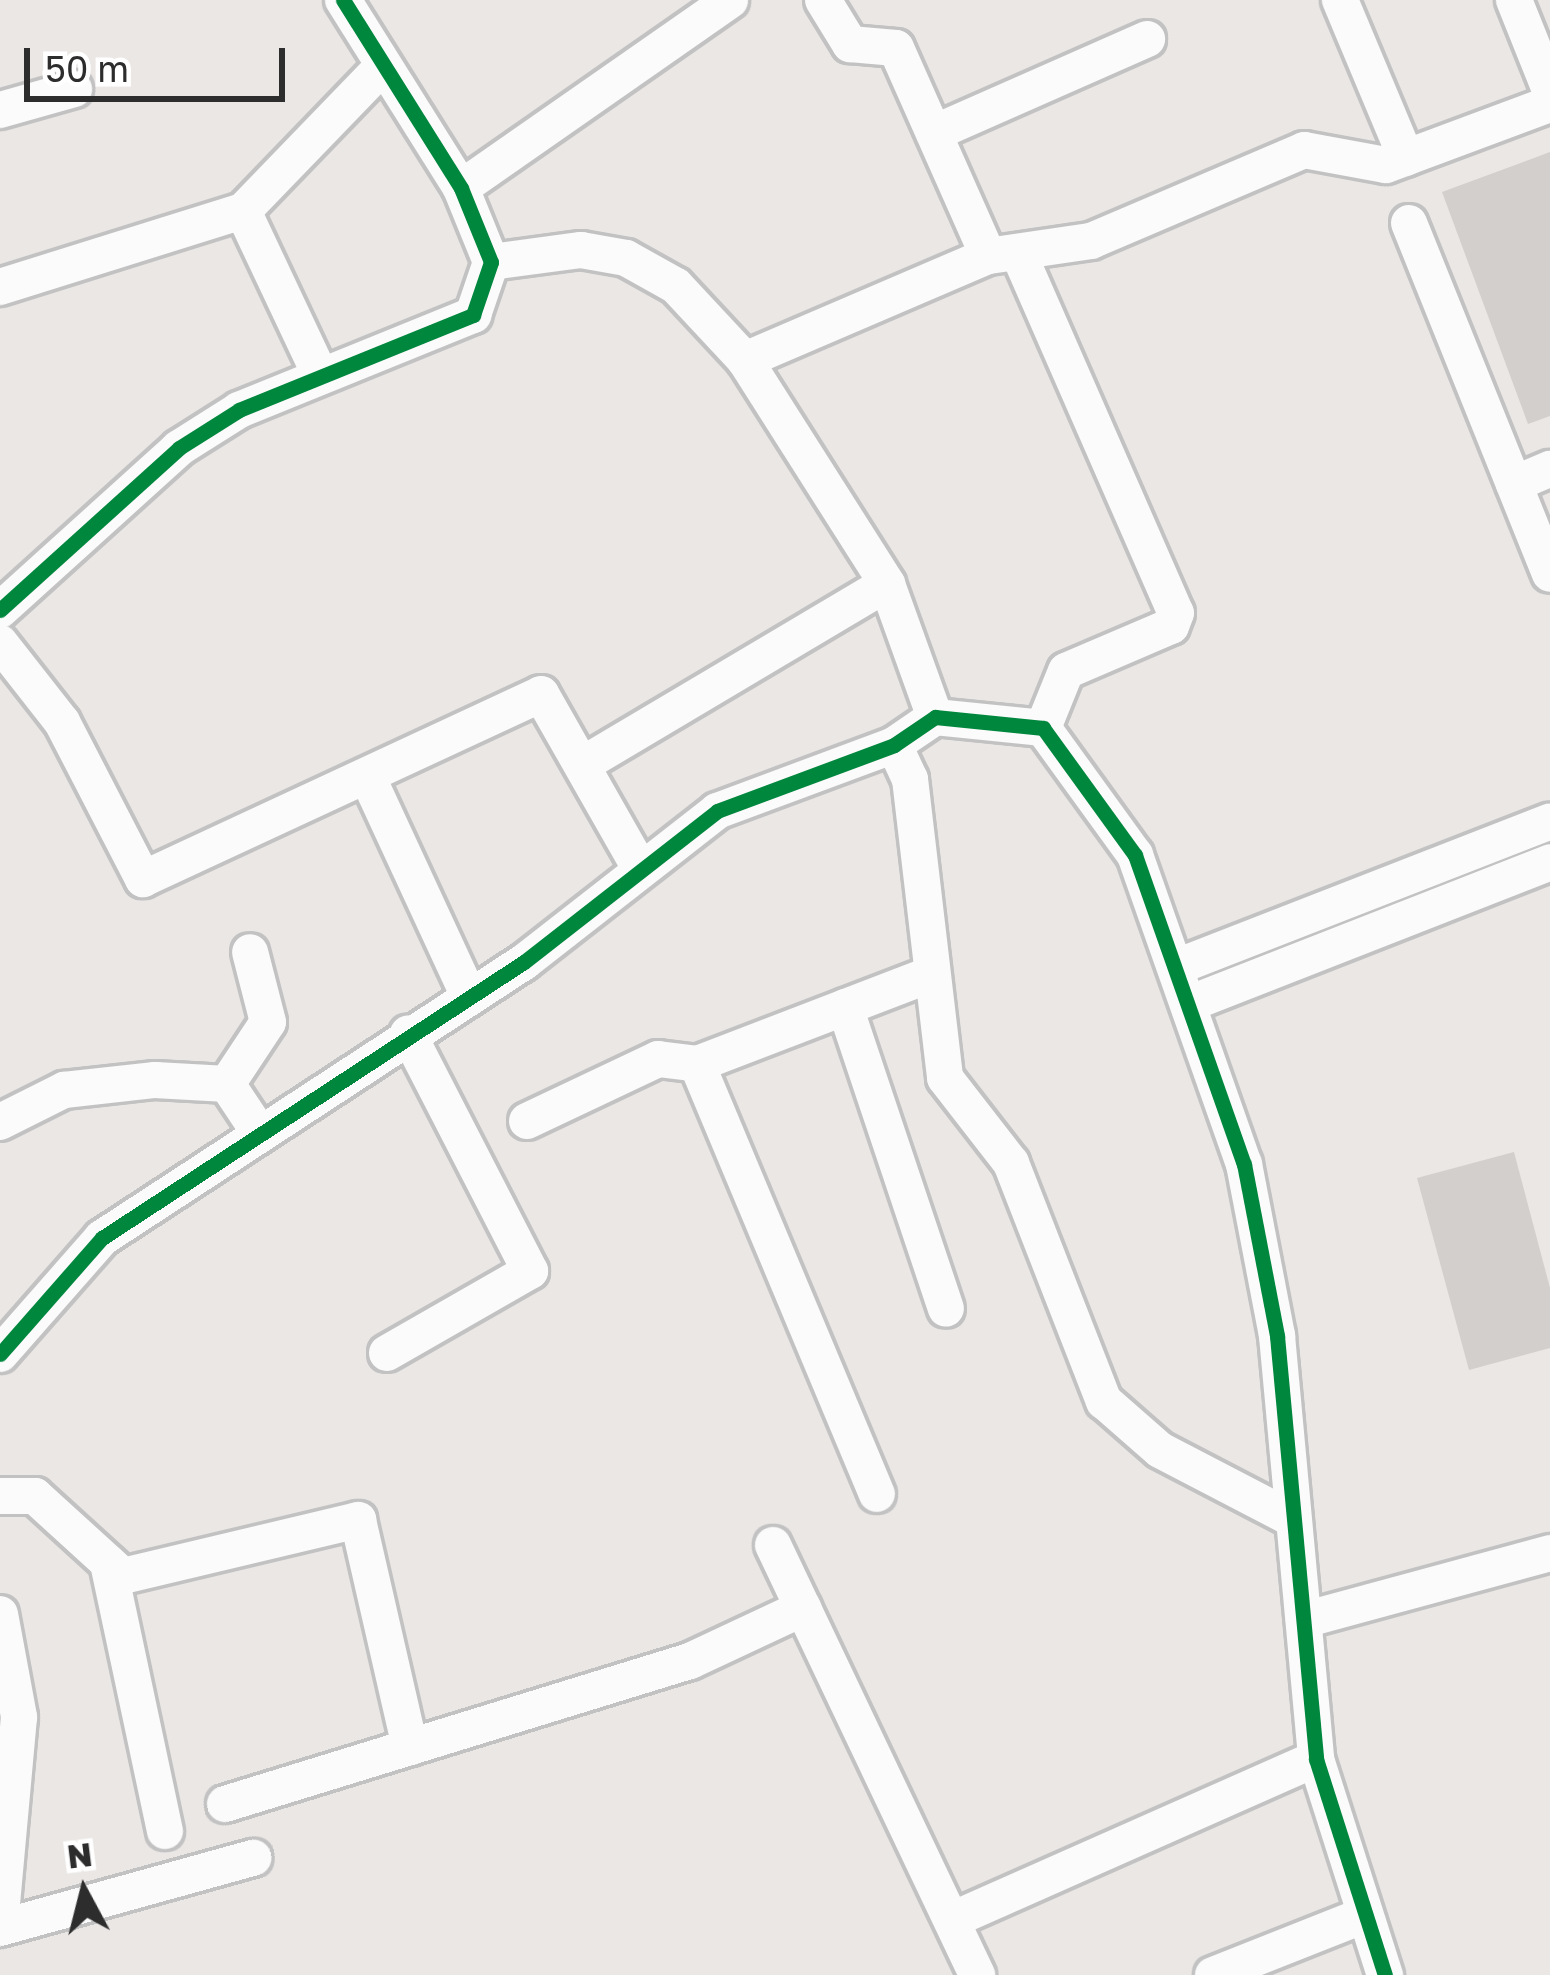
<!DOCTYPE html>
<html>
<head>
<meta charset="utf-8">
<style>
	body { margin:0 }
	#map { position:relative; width:1550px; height:1975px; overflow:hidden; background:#eae7e5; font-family:"Golos Text",sans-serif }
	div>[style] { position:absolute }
	.building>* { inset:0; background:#d2cfcd }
	.roads { filter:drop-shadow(3px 0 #c3c2c3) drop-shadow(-3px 0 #c3c2c3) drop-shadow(0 3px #c3c2c3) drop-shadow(0 -3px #c3c2c3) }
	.minor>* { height:36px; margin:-18px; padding:0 18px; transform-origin:18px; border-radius:18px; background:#fcfbfb }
	.cycleway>* { height:15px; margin:-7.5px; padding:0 7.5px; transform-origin:7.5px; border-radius:7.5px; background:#00873e }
	span { translate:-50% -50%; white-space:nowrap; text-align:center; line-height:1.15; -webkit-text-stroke:12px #fff; paint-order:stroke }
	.north { position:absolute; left:24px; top:1831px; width:120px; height:120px; -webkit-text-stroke:9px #fff; paint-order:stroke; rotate:353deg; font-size:33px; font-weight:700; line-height:48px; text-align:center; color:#2d2d2d }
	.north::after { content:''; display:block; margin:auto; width:42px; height:54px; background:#2d2d2d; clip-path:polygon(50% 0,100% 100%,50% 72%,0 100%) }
	.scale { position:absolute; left:24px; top:48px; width:261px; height:54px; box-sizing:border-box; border:6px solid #2d2d2d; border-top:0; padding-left:15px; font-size:36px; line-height:42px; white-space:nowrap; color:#2d2d2d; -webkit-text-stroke:9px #fff; paint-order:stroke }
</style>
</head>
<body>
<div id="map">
	<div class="building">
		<i style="clip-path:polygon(1550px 152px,1550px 416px,1528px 424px,1442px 192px)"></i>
		<i style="clip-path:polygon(1514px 1152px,1550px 1288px,1550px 1348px,1469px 1370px,1417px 1178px)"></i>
	</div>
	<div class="roads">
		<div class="minor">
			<i style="left:823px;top:0;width:52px;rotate:58.5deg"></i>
			<i style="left:850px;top:44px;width:46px;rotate:5deg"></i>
			<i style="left:896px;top:48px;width:227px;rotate:66.1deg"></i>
			<i style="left:1340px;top:0;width:171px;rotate:67.3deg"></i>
			<i style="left:1514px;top:0;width:97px;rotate:68.2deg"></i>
			<i style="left:0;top:110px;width:77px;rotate:-15.8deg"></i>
			<i style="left:934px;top:133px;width:233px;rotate:-23.8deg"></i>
			<i style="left:461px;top:188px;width:328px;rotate:-34.9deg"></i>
			<i style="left:243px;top:211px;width:181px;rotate:64.8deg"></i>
			<i style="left:1409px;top:223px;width:378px;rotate:68.1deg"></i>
			<i style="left:1018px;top:252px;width:394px;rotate:66.4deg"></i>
			<i style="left:1176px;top:613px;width:14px;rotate:111deg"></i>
			<i style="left:1171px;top:626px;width:114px;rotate:156.8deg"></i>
			<i style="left:1066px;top:671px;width:61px;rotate:112deg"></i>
			<i style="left:491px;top:262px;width:91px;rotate:-7.6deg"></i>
			<i style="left:581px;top:250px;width:46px;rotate:10.1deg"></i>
			<i style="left:626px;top:258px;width:57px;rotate:29.2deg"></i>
			<i style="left:676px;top:286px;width:101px;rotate:47deg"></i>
			<i style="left:745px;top:360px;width:265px;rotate:57.6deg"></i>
			<i style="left:887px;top:584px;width:141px;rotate:70.2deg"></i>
			<i style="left:0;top:287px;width:255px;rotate:-17.4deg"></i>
			<i style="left:243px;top:211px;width:200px;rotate:-46deg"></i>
			<i style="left:745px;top:360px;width:264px;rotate:-23.2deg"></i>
			<i style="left:988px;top:256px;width:104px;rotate:-8.3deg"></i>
			<i style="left:1091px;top:241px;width:232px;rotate:-23.1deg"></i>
			<i style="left:1304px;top:150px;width:83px;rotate:10.4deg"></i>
			<i style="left:1386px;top:165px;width:175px;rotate:-20.4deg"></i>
			<i style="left:1514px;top:484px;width:39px;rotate:-23deg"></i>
			<i style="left:0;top:610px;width:241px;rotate:-42.1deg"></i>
			<i style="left:179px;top:448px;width:71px;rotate:-32.3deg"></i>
			<i style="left:239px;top:410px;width:253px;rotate:-22.1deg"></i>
			<i style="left:473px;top:315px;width:56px;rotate:-71.2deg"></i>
			<i style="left:491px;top:262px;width:80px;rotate:-112.1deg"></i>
			<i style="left:461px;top:188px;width:222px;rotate:-122.1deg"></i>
			<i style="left:0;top:643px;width:100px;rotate:51.9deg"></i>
			<i style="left:62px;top:722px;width:177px;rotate:62.7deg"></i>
			<i style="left:143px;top:879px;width:439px;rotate:-24.9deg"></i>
			<i style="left:541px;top:694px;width:202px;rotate:60.4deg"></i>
			<i style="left:894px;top:745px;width:38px;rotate:65deg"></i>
			<i style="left:910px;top:779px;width:301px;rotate:83.3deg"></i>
			<i style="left:945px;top:1078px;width:108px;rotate:52.2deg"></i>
			<i style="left:1011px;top:1163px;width:256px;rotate:68.7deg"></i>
			<i style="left:1104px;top:1401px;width:74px;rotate:41.2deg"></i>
			<i style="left:1160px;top:1450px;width:143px;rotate:27.5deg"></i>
			<i style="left:585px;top:763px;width:351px;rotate:-30.7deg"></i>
			<i style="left:369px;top:780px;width:238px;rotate:65.2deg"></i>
			<i style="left:1179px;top:966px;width:398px;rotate:-21.3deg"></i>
			<i style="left:1191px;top:1003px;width:386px;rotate:-21.4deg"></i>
			<i style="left:845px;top:1007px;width:318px;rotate:71.5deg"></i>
			<i style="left:697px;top:1064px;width:466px;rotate:67.3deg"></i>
			<i style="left:227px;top:1084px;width:74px;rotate:-56.5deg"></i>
			<i style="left:268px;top:1022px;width:72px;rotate:-104.4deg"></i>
			<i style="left:527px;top:1121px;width:145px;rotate:-25.3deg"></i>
			<i style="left:658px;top:1059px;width:39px;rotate:7deg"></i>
			<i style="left:697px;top:1064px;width:251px;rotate:-21deg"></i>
			<i style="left:0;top:1122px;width:72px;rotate:-26.6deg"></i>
			<i style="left:64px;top:1090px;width:92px;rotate:-6.3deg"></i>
			<i style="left:155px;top:1080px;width:72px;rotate:3.2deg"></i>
			<i style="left:227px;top:1084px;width:54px;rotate:56.3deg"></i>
			<i style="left:387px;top:1353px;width:165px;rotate:-29.8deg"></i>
			<i style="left:530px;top:1271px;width:267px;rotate:-117.2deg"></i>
			<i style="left:0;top:1354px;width:154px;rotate:-48.7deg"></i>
			<i style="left:102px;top:1238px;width:504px;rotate:-33.19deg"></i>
			<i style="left:524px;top:962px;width:245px;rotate:-38deg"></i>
			<i style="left:717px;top:811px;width:189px;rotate:-20.4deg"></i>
			<i style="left:894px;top:745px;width:50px;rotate:-34.3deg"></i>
			<i style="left:935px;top:717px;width:109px;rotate:5.8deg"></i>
			<i style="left:1043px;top:728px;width:157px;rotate:54.1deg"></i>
			<i style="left:1135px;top:855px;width:328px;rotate:70.6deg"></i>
			<i style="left:1244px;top:1164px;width:175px;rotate:79.1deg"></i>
			<i style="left:1277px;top:1336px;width:425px;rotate:84.7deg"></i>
			<i style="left:1316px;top:1759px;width:227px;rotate:72.3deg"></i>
			<i style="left:0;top:1496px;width:35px"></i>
			<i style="left:35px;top:1496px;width:119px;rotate:42.3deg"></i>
			<i style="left:123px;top:1576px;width:242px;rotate:-13.4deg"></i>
			<i style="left:358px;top:1520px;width:233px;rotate:77.1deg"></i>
			<i style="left:773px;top:1545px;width:476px;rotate:64.6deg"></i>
			<i style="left:108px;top:1563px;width:274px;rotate:78deg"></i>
			<i style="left:0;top:1614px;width:105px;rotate:79.5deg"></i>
			<i style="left:19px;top:1717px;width:208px;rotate:95.2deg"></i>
			<i style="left:1304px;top:1620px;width:255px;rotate:-15.2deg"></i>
			<i style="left:225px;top:1804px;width:486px;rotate:-17.1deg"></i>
			<i style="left:690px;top:1661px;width:125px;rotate:-25.1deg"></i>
			<i style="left:952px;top:1920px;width:398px;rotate:-23.9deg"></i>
			<i style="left:0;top:1928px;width:263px;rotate:-15.5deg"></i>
			<i style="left:1213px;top:1975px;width:160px;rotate:-21.6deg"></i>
		</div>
	</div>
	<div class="cycleway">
		<i style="left:0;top:610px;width:241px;rotate:-42.1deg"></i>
		<i style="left:179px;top:448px;width:71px;rotate:-32.3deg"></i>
		<i style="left:239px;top:410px;width:253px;rotate:-22.1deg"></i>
		<i style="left:473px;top:315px;width:56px;rotate:-71.2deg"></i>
		<i style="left:491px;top:262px;width:80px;rotate:-112.1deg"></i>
		<i style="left:461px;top:188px;width:222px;rotate:-122.1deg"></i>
		<i style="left:0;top:1354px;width:154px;rotate:-48.7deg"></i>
		<i style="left:102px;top:1238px;width:504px;rotate:-33.19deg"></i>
		<i style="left:524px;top:962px;width:245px;rotate:-38deg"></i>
		<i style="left:717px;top:811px;width:189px;rotate:-20.4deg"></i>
		<i style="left:894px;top:745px;width:50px;rotate:-34.3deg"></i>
		<i style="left:935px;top:717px;width:109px;rotate:5.8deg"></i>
		<i style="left:1043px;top:728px;width:157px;rotate:54.1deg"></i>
		<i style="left:1135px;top:855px;width:328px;rotate:70.6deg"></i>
		<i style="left:1244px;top:1164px;width:175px;rotate:79.1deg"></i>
		<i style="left:1277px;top:1336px;width:425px;rotate:84.7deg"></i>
		<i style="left:1316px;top:1759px;width:227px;rotate:72.3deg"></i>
	</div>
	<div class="north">N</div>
	<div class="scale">50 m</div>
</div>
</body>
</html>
